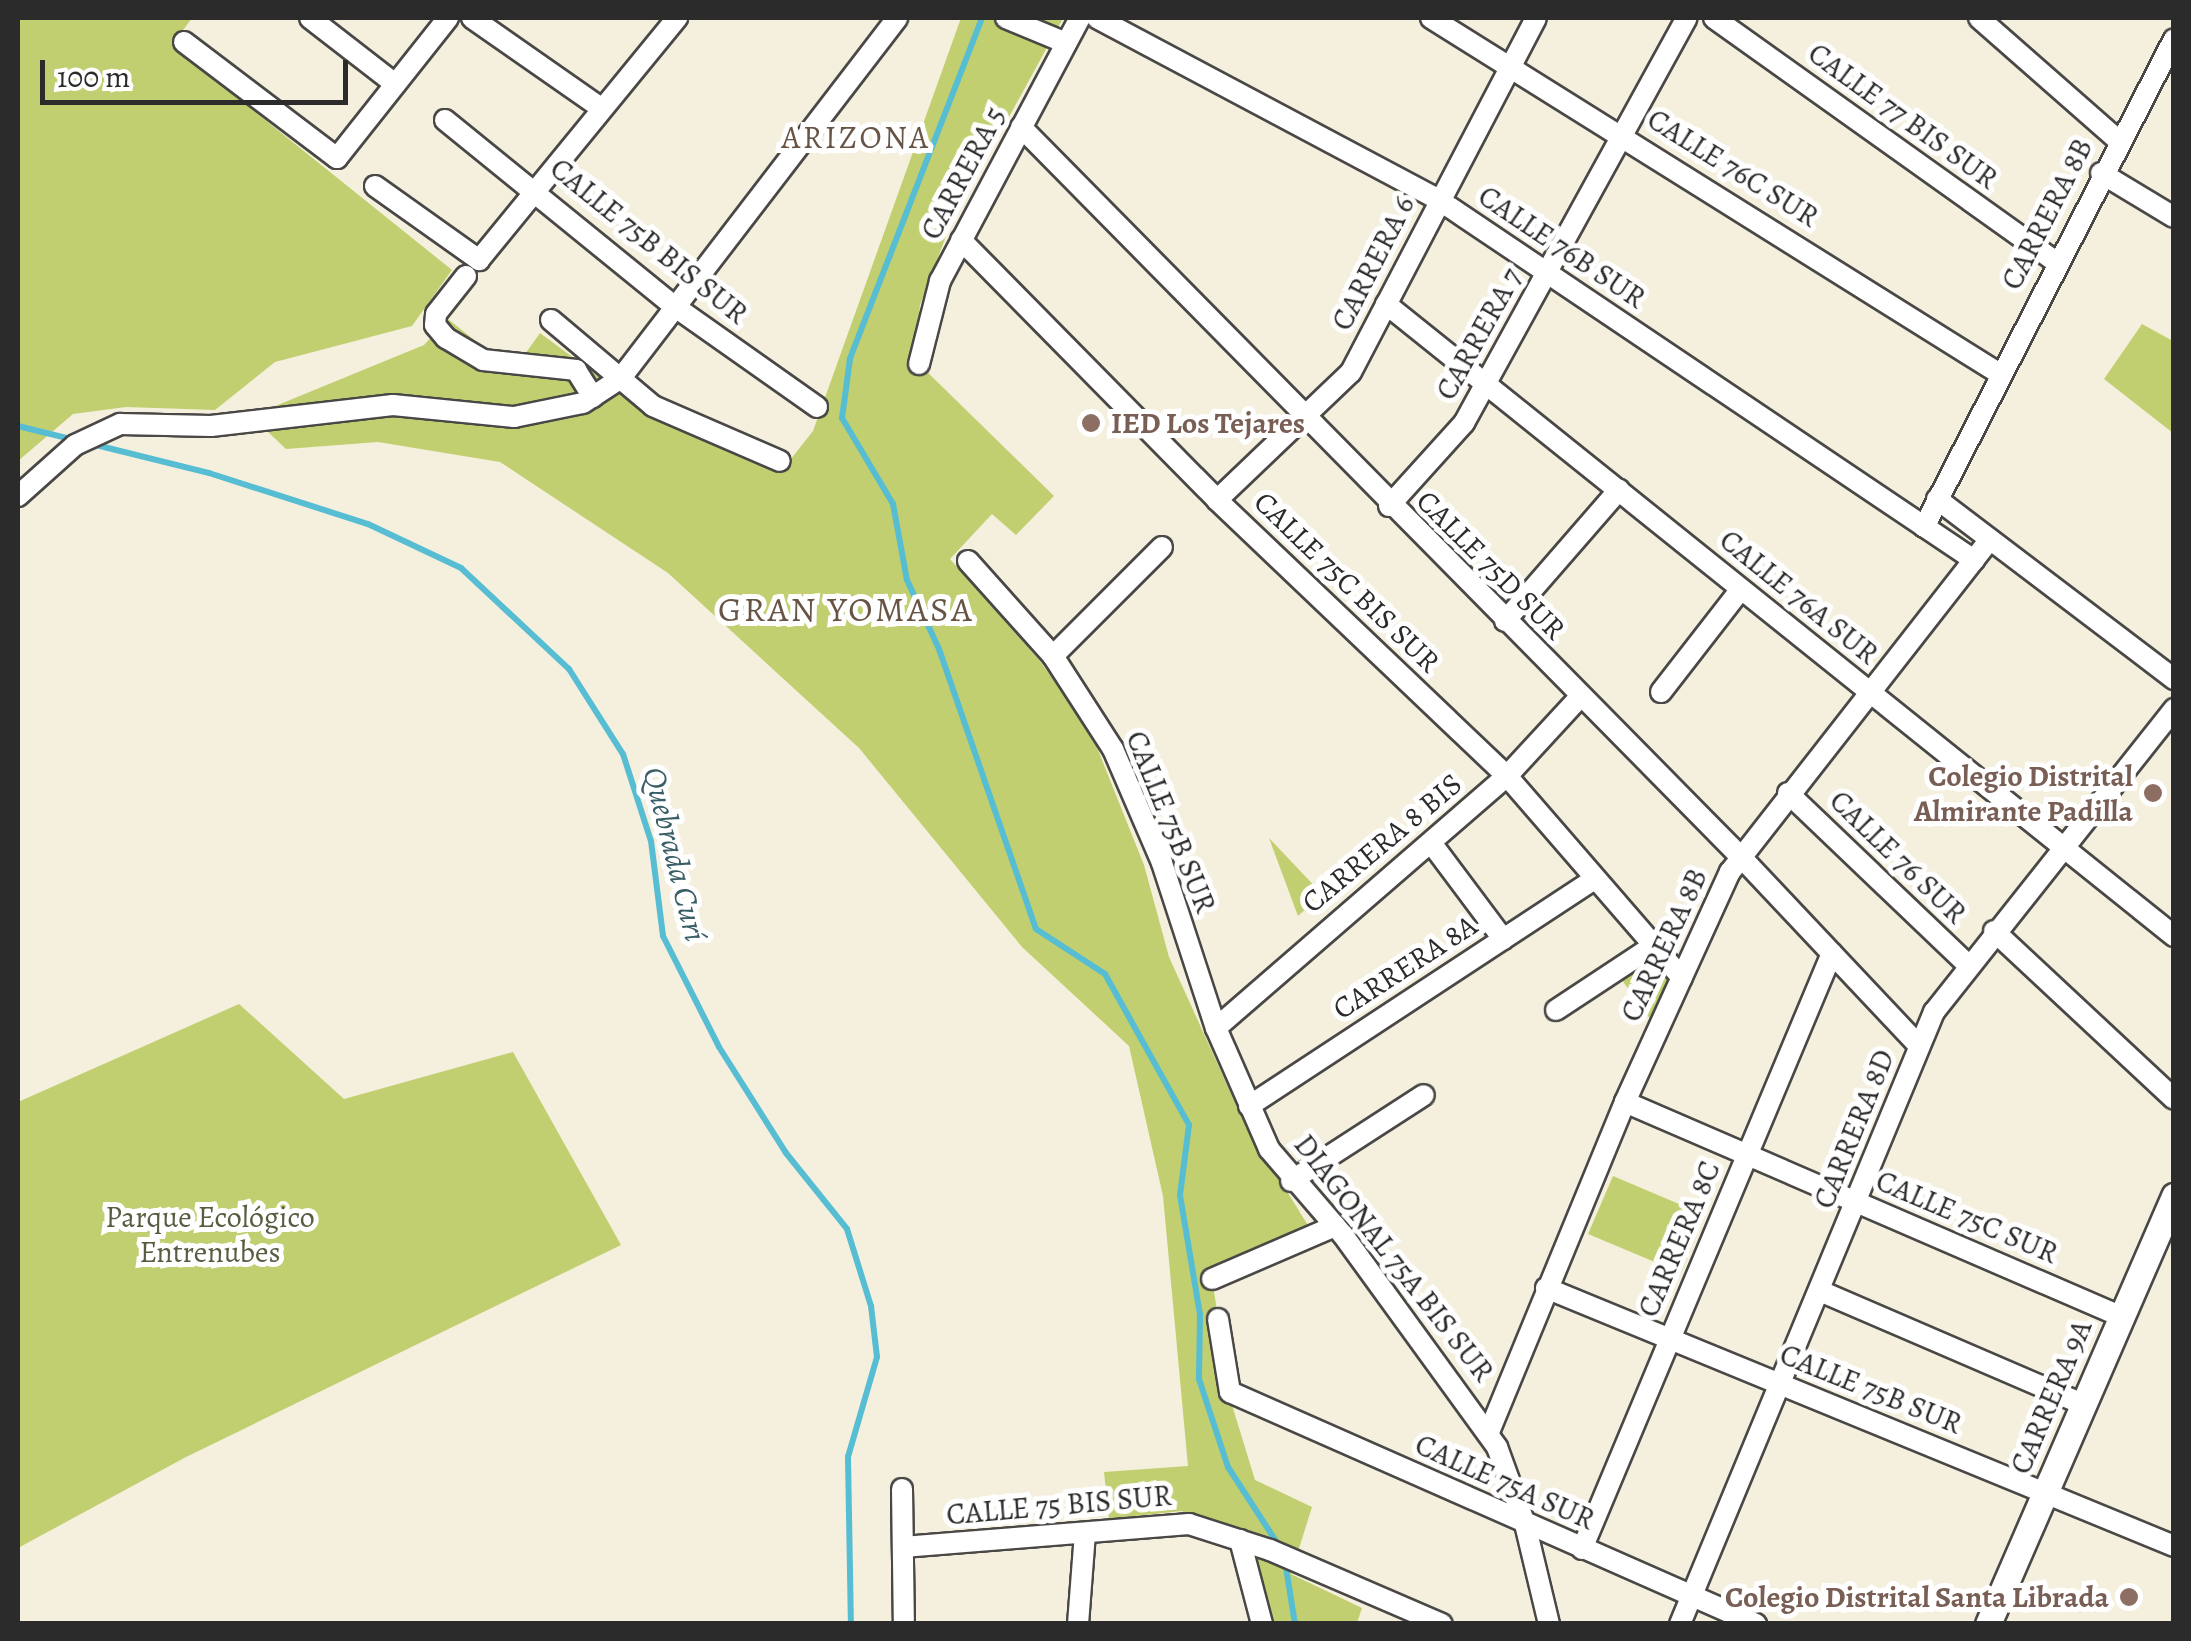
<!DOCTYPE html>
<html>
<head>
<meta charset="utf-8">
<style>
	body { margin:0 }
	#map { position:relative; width:2191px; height:1641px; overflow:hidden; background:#f5efdd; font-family:Alegreya,serif }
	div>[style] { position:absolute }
	.green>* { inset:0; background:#c2cf70 }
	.stream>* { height:6px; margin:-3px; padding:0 3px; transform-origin:3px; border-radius:3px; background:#56bdd3 }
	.roads { filter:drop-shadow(2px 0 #494846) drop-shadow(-2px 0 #494846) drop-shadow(0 2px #494846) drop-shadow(0 -2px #494846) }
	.minor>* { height:20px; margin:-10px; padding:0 10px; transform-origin:10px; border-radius:10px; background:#fff }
	.tertiary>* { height:25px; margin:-12.5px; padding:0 12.5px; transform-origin:12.5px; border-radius:12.5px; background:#fff }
	.dots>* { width:28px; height:28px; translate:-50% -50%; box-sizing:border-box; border:5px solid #fff; border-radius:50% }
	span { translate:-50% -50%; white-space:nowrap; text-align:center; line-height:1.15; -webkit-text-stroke:10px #fff; paint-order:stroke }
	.street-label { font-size:30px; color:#2b2b2b }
	.education-label { font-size:30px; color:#785e54; font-weight:700 }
	.left { translate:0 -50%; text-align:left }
	.right { translate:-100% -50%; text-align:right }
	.park-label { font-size:30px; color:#585c40 }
	.neighbourhood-label { font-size:32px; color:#685445; letter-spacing:2.5px }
	.water-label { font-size:32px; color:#3a5e66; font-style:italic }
	.quarter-label { font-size:35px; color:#685445; letter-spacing:2.5px }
	.frame { position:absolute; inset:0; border:20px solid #2b2b2b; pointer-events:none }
	.scale { position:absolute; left:40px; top:60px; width:308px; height:45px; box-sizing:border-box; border:5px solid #2b2b2b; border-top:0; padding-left:12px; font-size:30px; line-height:35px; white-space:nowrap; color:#2b2b2b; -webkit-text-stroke:8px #fff; paint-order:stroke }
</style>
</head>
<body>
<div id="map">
	<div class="green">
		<i style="clip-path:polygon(18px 18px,192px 18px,172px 45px,452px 270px,412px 326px,275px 362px,215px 410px,126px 407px,73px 414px,18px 461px)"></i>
		<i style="clip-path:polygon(961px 18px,1062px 20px,951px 223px,920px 305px,913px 372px,919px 364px,1054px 496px,1016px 535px,992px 514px,950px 559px,1040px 661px,1090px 730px,1144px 865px,1169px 957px,1244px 1122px,1314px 1235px,1212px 1279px,1232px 1405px,1255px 1480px,1312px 1507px,1291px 1574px,1362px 1608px,1357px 1623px,1274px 1623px,1249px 1533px,1181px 1511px,1109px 1519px,1104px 1472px,1188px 1466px,1163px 1196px,1129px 1046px,1022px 947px,859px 748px,668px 573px,500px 462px,378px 442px,286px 449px,251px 416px,424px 345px,448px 319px,513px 371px,540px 333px,648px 413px,783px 469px,813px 431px)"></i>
		<i style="clip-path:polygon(2142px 324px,2173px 341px,2173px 433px,2104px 379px)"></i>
		<i style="clip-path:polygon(1269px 838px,1322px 894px,1298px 916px)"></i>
		<i style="clip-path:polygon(1649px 955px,1672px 979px,1650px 1019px,1619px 976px)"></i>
		<i style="clip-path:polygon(239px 1004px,344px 1099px,513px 1052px,621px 1245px,186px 1457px,18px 1548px,18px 1102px)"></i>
		<i style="clip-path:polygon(1613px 1176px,1705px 1215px,1681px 1273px,1588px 1234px)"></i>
	</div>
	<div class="stream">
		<i style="left:982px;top:18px;width:366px;rotate:111.2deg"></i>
		<i style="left:850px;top:359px;width:60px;rotate:97.7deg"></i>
		<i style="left:842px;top:418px;width:100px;rotate:59.3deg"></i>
		<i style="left:893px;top:504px;width:77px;rotate:79.6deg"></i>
		<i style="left:907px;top:580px;width:76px;rotate:65.1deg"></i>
		<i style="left:939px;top:649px;width:296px;rotate:70.9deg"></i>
		<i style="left:1036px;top:929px;width:82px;rotate:33.1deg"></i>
		<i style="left:1105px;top:974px;width:173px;rotate:60.9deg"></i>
		<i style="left:1189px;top:1125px;width:71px;rotate:97.3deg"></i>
		<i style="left:1180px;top:1195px;width:122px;rotate:80.5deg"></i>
		<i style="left:1200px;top:1315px;width:64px;rotate:90.9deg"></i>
		<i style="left:1199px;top:1379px;width:93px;rotate:71.8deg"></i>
		<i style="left:1228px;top:1467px;width:98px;rotate:57.1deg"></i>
		<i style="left:18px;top:426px;width:59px;rotate:13.8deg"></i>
		<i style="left:92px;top:444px;width:121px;rotate:13.9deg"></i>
		<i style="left:209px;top:473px;width:167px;rotate:17.8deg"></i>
		<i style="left:368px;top:524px;width:103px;rotate:25.3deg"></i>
		<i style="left:461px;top:568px;width:148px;rotate:43.1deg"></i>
		<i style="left:569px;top:669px;width:101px;rotate:57.6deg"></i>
		<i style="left:623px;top:754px;width:91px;rotate:72.2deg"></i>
		<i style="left:651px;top:841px;width:96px;rotate:82.8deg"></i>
		<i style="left:663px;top:936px;width:124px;rotate:63.2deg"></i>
		<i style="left:719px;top:1047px;width:125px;rotate:57.7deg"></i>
		<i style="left:786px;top:1153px;width:97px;rotate:51.2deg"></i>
		<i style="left:847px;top:1229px;width:81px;rotate:72.7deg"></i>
		<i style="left:871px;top:1306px;width:51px;rotate:83.3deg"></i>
		<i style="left:877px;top:1357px;width:104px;rotate:106.2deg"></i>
		<i style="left:848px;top:1457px;width:167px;rotate:89deg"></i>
		<i style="left:1285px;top:1561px;width:64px;rotate:81deg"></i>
	</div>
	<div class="roads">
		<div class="minor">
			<i style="left:310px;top:18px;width:108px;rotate:37.8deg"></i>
			<i style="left:472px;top:18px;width:157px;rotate:34.9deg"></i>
			<i style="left:1006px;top:18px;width:65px;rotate:22.6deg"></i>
			<i style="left:1097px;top:18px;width:387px;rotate:28deg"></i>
			<i style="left:1439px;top:200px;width:645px;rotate:33.94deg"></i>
			<i style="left:1431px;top:18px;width:671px;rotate:32.03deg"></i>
			<i style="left:1714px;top:18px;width:420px;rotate:35.5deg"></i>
			<i style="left:1979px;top:18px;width:185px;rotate:41.3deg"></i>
			<i style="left:184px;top:42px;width:192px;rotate:37.2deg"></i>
			<i style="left:337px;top:158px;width:179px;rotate:-51.6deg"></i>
			<i style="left:445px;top:120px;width:295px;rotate:39.1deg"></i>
			<i style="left:674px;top:306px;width:175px;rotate:35.2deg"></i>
			<i style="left:1021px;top:127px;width:1024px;rotate:45.4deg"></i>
			<i style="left:1740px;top:856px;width:261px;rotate:46.7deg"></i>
			<i style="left:2101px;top:173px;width:85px;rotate:31.1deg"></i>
			<i style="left:375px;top:186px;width:128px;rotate:35.4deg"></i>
			<i style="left:479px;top:260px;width:313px;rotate:-50.7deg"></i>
			<i style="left:961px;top:240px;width:365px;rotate:45.4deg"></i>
			<i style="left:1217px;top:500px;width:400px;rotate:43.6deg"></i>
			<i style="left:1507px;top:776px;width:267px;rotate:49.1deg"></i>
			<i style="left:466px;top:276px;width:48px;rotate:128.3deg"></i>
			<i style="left:436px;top:314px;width:11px;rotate:95deg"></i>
			<i style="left:435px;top:325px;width:17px;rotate:50deg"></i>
			<i style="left:446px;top:338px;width:43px;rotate:30.7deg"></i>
			<i style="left:483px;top:360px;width:94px;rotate:6.1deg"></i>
			<i style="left:576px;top:370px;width:32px;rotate:58deg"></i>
			<i style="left:1386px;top:304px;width:1010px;rotate:38.73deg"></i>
			<i style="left:551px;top:320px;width:133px;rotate:40.1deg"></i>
			<i style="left:653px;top:406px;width:138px;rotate:23.4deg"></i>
			<i style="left:919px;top:364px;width:86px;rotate:-75.8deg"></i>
			<i style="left:940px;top:281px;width:298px;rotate:-62deg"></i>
			<i style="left:18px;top:496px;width:76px;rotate:-41.8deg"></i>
			<i style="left:75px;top:445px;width:50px;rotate:-25deg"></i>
			<i style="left:120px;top:424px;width:91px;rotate:1.3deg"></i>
			<i style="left:211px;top:426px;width:183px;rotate:-6.6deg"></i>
			<i style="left:393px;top:405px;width:122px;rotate:5.7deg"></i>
			<i style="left:514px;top:417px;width:70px;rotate:-11.5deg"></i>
			<i style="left:583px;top:403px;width:45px;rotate:-33.3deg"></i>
			<i style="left:621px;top:378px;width:454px;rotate:-52.5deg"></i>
			<i style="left:1937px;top:499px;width:298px;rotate:37.2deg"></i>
			<i style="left:1217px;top:500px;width:185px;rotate:-43.7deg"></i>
			<i style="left:1351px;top:372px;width:399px;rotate:-62.4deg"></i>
			<i style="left:1389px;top:506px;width:112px;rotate:-47.9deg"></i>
			<i style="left:1464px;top:423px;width:462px;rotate:-61.2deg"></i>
			<i style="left:1924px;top:527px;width:548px;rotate:-62.87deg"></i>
			<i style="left:968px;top:561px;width:127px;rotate:48.2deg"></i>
			<i style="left:1053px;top:656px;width:111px;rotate:57.2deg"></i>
			<i style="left:1113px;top:749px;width:124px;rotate:66.7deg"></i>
			<i style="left:1162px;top:863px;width:174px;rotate:71.9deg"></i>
			<i style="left:1216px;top:1028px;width:132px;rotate:66.3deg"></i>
			<i style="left:1269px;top:1149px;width:113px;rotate:49.3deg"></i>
			<i style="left:1343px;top:1235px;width:262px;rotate:54deg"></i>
			<i style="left:1497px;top:1447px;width:82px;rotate:70deg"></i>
			<i style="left:1525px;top:1524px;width:103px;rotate:76.5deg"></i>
			<i style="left:1505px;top:621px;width:174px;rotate:-49deg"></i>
			<i style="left:1053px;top:656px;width:154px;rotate:-45deg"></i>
			<i style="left:1661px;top:692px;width:130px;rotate:-52.2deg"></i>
			<i style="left:1788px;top:793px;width:248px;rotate:43.7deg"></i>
			<i style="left:1432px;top:844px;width:119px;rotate:53.2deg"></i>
			<i style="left:1994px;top:931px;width:246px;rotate:43deg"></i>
			<i style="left:1556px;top:1010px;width:116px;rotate:-33.4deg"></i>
			<i style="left:1216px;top:1028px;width:385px;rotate:-40.9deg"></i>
			<i style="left:1507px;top:776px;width:108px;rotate:-47.3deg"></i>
			<i style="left:1625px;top:1102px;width:539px;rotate:23.38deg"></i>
			<i style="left:1249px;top:1106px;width:413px;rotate:-33.3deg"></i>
			<i style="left:1291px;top:1181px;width:158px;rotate:-32.9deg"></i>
			<i style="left:1212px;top:1279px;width:134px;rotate:-23.3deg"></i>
			<i style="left:1546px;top:1288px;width:679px;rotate:22.33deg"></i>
			<i style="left:1820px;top:1291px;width:285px;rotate:23.3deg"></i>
			<i style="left:1218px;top:1319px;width:74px;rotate:80.7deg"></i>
			<i style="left:1230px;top:1392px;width:575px;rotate:23.8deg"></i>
			<i style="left:1489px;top:1432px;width:357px;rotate:-67.6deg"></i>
			<i style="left:1625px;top:1102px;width:253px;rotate:-65.5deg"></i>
			<i style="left:1730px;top:872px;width:422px;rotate:-52deg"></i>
			<i style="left:902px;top:1489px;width:135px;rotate:89.2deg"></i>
			<i style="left:1240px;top:1540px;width:87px;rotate:75.3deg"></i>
			<i style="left:903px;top:1547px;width:287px;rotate:-4.6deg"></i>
			<i style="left:1189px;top:1524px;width:85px;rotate:17.8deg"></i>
			<i style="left:1270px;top:1550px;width:187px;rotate:23.3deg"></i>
			<i style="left:1582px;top:1549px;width:646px;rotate:-67.24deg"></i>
			<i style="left:1078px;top:1624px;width:90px;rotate:-85.6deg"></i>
			<i style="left:1680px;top:1624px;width:663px;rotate:-67.46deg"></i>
			<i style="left:1934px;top:1012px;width:387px;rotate:-51.6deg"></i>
		</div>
		<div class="tertiary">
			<i style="left:1988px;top:1624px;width:467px;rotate:-66.5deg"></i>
		</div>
	</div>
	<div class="dots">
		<i style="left:1091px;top:423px;background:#8d6e63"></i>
		<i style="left:2153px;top:793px;background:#8d6e63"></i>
		<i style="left:2129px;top:1597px;background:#8d6e63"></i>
	</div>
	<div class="street-label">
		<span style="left:1903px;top:116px;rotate:36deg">CALLE 77 BIS SUR</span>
		<span style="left:1733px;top:168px;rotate:32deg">CALLE 76C SUR</span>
		<span style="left:963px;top:173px;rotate:-62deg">CARRERA 5</span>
		<span style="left:2047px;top:214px;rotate:-63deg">CARRERA 8B</span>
		<span style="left:649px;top:241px;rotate:39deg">CALLE 75B BIS SUR</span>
		<span style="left:1562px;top:247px;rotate:34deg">CALLE 76B SUR</span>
		<span style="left:1373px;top:263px;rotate:-63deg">CARRERA 6</span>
		<span style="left:1479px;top:334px;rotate:-61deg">CARRERA 7</span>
		<span style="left:1491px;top:565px;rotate:45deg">CALLE 75D SUR</span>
		<span style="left:1347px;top:582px;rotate:44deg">CALLE 75C BIS SUR</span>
		<span style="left:1799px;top:597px;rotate:39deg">CALLE 76A SUR</span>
		<span style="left:1171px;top:822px;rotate:68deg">CALLE 75B SUR</span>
		<span style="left:1382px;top:843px;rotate:-40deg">CARRERA 8 BIS</span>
		<span style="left:1898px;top:857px;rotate:44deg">CALLE 76 SUR</span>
		<span style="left:1664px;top:945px;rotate:-65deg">CARRERA 8B</span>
		<span style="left:1405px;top:967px;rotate:-33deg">CARRERA 8A</span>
		<span style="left:1854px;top:1129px;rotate:-68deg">CARRERA 8D</span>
		<span style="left:1967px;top:1217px;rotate:23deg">CALLE 75C SUR</span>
		<span style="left:1679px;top:1239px;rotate:-67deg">CARRERA 8C</span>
		<span style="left:1394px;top:1258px;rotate:52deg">DIAGONAL 75A BIS SUR</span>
		<span style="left:1871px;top:1389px;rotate:22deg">CALLE 75B SUR</span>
		<span style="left:2051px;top:1397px;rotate:-67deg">CARRERA 9A</span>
		<span style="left:1505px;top:1482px;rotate:24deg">CALLE 75A SUR</span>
		<span style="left:1059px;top:1505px;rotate:-5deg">CALLE 75 BIS SUR</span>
	</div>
	<div class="education-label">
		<span class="left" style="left:1111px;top:423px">IED Los Tejares</span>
		<span class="right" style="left:2133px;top:793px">Colegio Distrital<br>Almirante Padilla</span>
		<span class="right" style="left:2109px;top:1597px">Colegio Distrital Santa Librada</span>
	</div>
	<div class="park-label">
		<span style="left:210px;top:1234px">Parque Ecológico<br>Entrenubes</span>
	</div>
	<div class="neighbourhood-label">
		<span style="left:856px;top:137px">ARIZONA</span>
	</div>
	<div class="water-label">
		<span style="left:675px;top:854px;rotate:76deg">Quebrada Curí</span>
	</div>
	<div class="quarter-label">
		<span style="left:846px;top:609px">GRAN YOMASA</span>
	</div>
	<div class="frame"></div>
	<div class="scale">100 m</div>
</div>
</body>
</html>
